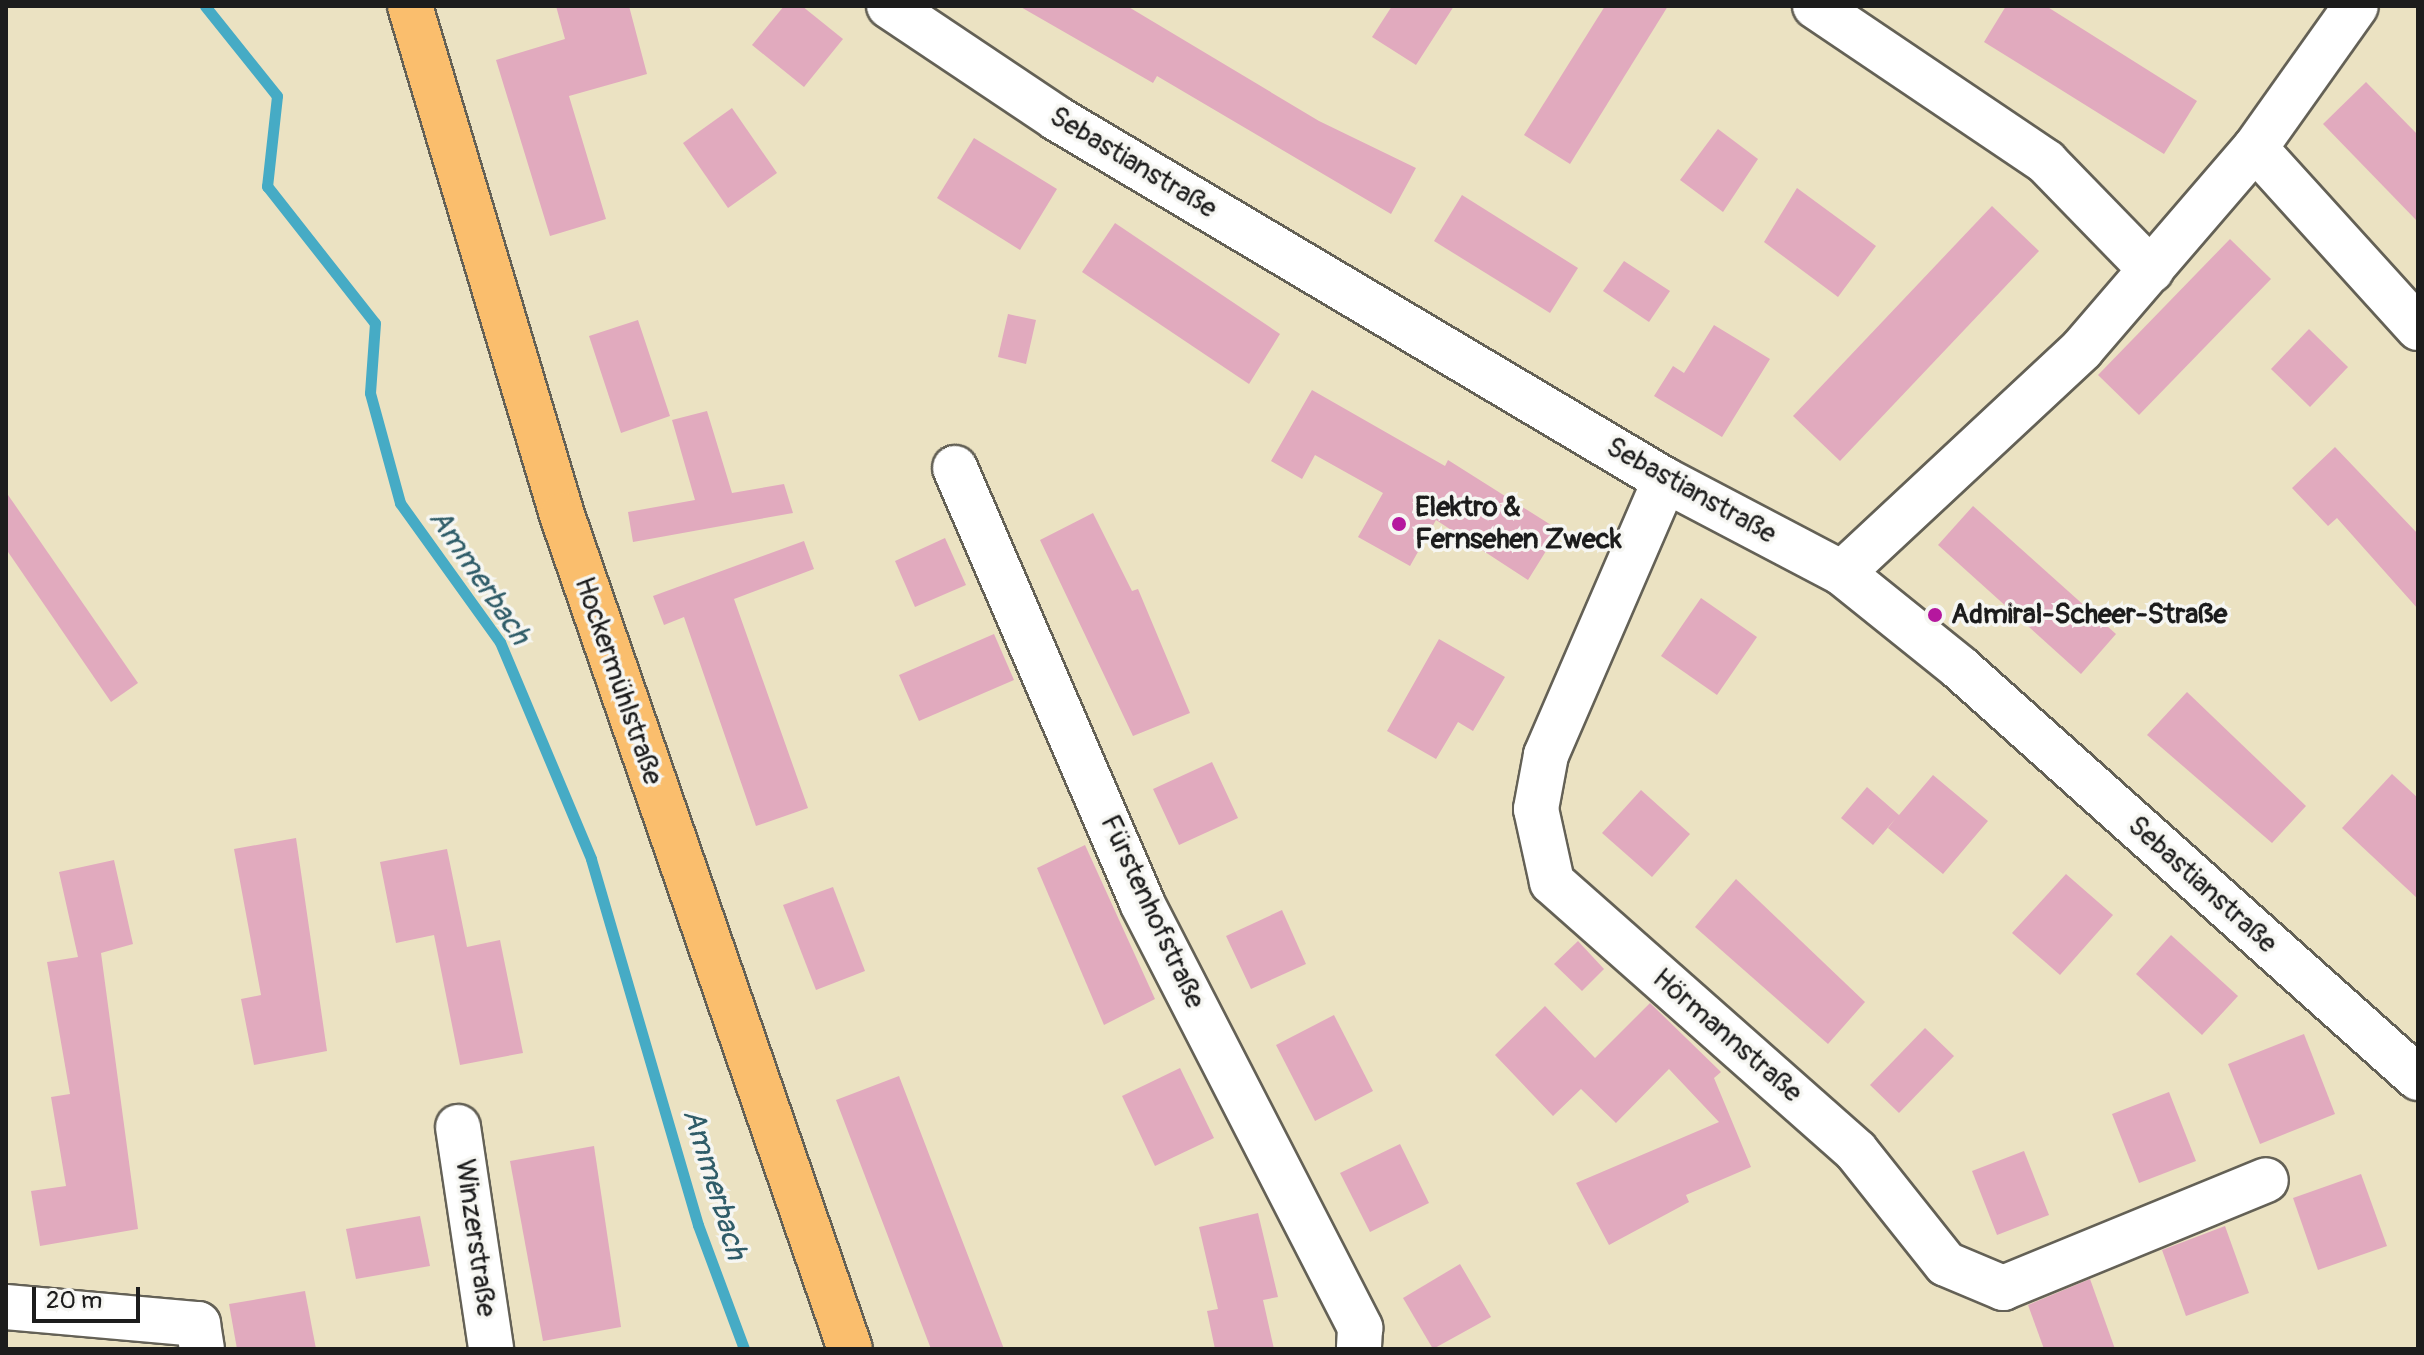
<!DOCTYPE html>
<html>
<head>
<meta charset="utf-8">
<style>
	body { margin:0 }
	#map { position:relative; width:2424px; height:1355px; overflow:hidden; background:#ebe2c2; font-family:Pangolin,sans-serif }
	div>[style] { position:absolute }
	.stream>* { height:11px; margin:-5.5px; padding:0 5.5px; transform-origin:5.5px; border-radius:5.5px; background:#46abc5 }
	.building>* { inset:0; background:#e1aabe }
	.roads { filter:drop-shadow(2px 0 #646156) drop-shadow(-2px 0 #646156) drop-shadow(0 2px #646156) drop-shadow(0 -2px #646156) }
	.minor>* { height:44px; margin:-22px; padding:0 22px; transform-origin:22px; border-radius:22px; background:#fff }
	.major>* { height:44px; margin:-22px; padding:0 22px; transform-origin:22px; border-radius:22px; background:#fabe6d }
	.dots>* { width:22px; height:22px; translate:-50% -50%; box-sizing:border-box; border:4px solid #f6f6f2; border-radius:50% }
	span { translate:-50% -50%; white-space:nowrap; text-align:center; line-height:1.15; -webkit-text-stroke:7px #f6f6f2; paint-order:stroke }
	.street-label { font-size:28px; color:#1c1c1c }
	.poi-label { font-size:28px; color:#1c1c1c; font-weight:700 }
	.left { translate:0 -50%; text-align:left }
	.water-label { font-size:30px; color:#2f5c68; font-style:italic }
	.frame { position:absolute; inset:0; border:8px solid #1c1c1c; pointer-events:none }
	.scale { position:absolute; left:32px; top:1287px; width:108px; height:36px; box-sizing:border-box; border:4px solid #1c1c1c; border-top:0; padding-left:10px; font-size:24px; line-height:28px; white-space:nowrap; color:#1c1c1c; -webkit-text-stroke:6px #f6f6f2; paint-order:stroke }
</style>
</head>
<body>
<div id="map">
	<div class="stream">
		<i style="left:205px;top:6px;width:115px;rotate:51.3deg"></i>
		<i style="left:277px;top:96px;width:91px;rotate:96.3deg"></i>
		<i style="left:267px;top:186px;width:174px;rotate:51.8deg"></i>
		<i style="left:375px;top:323px;width:70px;rotate:94.1deg"></i>
		<i style="left:370px;top:393px;width:114px;rotate:74.7deg"></i>
		<i style="left:400px;top:503px;width:171px;rotate:54.3deg"></i>
		<i style="left:500px;top:642px;width:235px;rotate:67.2deg"></i>
		<i style="left:591px;top:859px;width:381px;rotate:73.7deg"></i>
		<i style="left:698px;top:1225px;width:132px;rotate:69.6deg"></i>
	</div>
	<div class="building">
		<i style="clip-path:polygon(556px 6px,629px 6px,647px 74px,569px 96px,606px 219px,550px 236px,496px 60px,565px 39px)"></i>
		<i style="clip-path:polygon(784px 6px,802px 6px,843px 39px,804px 87px,752px 45px)"></i>
		<i style="clip-path:polygon(1019px 6px,1127px 6px,1319px 121px,1416px 168px,1391px 214px,1157px 76px,1153px 83px)"></i>
		<i style="clip-path:polygon(1392px 6px,1454px 6px,1416px 65px,1372px 37px)"></i>
		<i style="clip-path:polygon(1605px 6px,1668px 6px,1570px 164px,1524px 135px)"></i>
		<i style="clip-path:polygon(2006px 6px,2046px 6px,2197px 101px,2164px 154px,1984px 42px)"></i>
		<i style="clip-path:polygon(2366px 82px,2418px 135px,2418px 222px,2323px 124px)"></i>
		<i style="clip-path:polygon(732px 108px,777px 173px,728px 208px,683px 143px)"></i>
		<i style="clip-path:polygon(1718px 129px,1758px 159px,1723px 212px,1680px 180px)"></i>
		<i style="clip-path:polygon(974px 138px,1057px 189px,1020px 250px,937px 198px)"></i>
		<i style="clip-path:polygon(1797px 188px,1876px 246px,1838px 297px,1764px 242px)"></i>
		<i style="clip-path:polygon(1462px 195px,1578px 268px,1550px 313px,1434px 241px)"></i>
		<i style="clip-path:polygon(1992px 206px,2039px 251px,1840px 461px,1793px 416px)"></i>
		<i style="clip-path:polygon(1115px 223px,1280px 334px,1249px 384px,1082px 272px)"></i>
		<i style="clip-path:polygon(2230px 239px,2271px 279px,2139px 415px,2098px 375px)"></i>
		<i style="clip-path:polygon(1624px 261px,1670px 291px,1649px 322px,1603px 291px)"></i>
		<i style="clip-path:polygon(1008px 314px,1036px 320px,1026px 364px,998px 357px)"></i>
		<i style="clip-path:polygon(638px 320px,670px 416px,621px 433px,589px 336px)"></i>
		<i style="clip-path:polygon(1714px 325px,1770px 359px,1722px 437px,1654px 396px,1673px 366px,1684px 373px)"></i>
		<i style="clip-path:polygon(2309px 329px,2348px 367px,2310px 407px,2271px 369px)"></i>
		<i style="clip-path:polygon(1312px 390px,1445px 466px,1448px 460px,1559px 530px,1528px 580px,1436px 520px,1410px 566px,1358px 537px,1383px 493px,1315px 455px,1302px 479px,1271px 461px)"></i>
		<i style="clip-path:polygon(707px 411px,732px 493px,784px 484px,793px 513px,633px 542px,628px 512px,695px 500px,672px 420px)"></i>
		<i style="clip-path:polygon(2335px 447px,2418px 534px,2418px 609px,2337px 518px,2328px 526px,2292px 488px)"></i>
		<i style="clip-path:polygon(6px 492px,138px 683px,111px 702px,6px 549px)"></i>
		<i style="clip-path:polygon(1973px 506px,2116px 634px,2081px 674px,1938px 545px)"></i>
		<i style="clip-path:polygon(1093px 513px,1132px 591px,1138px 589px,1190px 713px,1133px 736px,1040px 540px)"></i>
		<i style="clip-path:polygon(945px 538px,966px 585px,915px 607px,895px 561px)"></i>
		<i style="clip-path:polygon(804px 541px,814px 569px,734px 599px,808px 808px,756px 826px,684px 617px,664px 625px,653px 596px)"></i>
		<i style="clip-path:polygon(1701px 598px,1757px 637px,1717px 695px,1661px 656px)"></i>
		<i style="clip-path:polygon(994px 634px,1014px 680px,919px 721px,899px 675px)"></i>
		<i style="clip-path:polygon(1439px 639px,1505px 677px,1473px 731px,1458px 722px,1436px 759px,1387px 731px)"></i>
		<i style="clip-path:polygon(2187px 692px,2306px 806px,2272px 843px,2147px 735px)"></i>
		<i style="clip-path:polygon(1212px 762px,1238px 818px,1179px 845px,1153px 789px)"></i>
		<i style="clip-path:polygon(2392px 774px,2418px 798px,2418px 899px,2342px 828px)"></i>
		<i style="clip-path:polygon(1933px 775px,1988px 821px,1943px 874px,1888px 828px,1896px 818px,1873px 845px,1841px 818px,1867px 787px,1899px 815px)"></i>
		<i style="clip-path:polygon(1641px 790px,1690px 834px,1652px 877px,1602px 833px)"></i>
		<i style="clip-path:polygon(296px 838px,327px 1051px,254px 1065px,241px 999px,261px 995px,234px 849px)"></i>
		<i style="clip-path:polygon(1085px 845px,1155px 999px,1104px 1025px,1037px 868px)"></i>
		<i style="clip-path:polygon(447px 849px,467px 947px,500px 940px,523px 1053px,460px 1065px,434px 935px,396px 943px,380px 862px)"></i>
		<i style="clip-path:polygon(114px 860px,133px 944px,101px 953px,138px 1229px,40px 1246px,31px 1191px,66px 1186px,51px 1097px,70px 1094px,47px 962px,78px 957px,59px 872px)"></i>
		<i style="clip-path:polygon(2066px 874px,2113px 915px,2060px 975px,2012px 933px)"></i>
		<i style="clip-path:polygon(1736px 879px,1865px 1002px,1828px 1044px,1695px 927px)"></i>
		<i style="clip-path:polygon(833px 887px,865px 971px,816px 990px,783px 905px)"></i>
		<i style="clip-path:polygon(1282px 910px,1306px 964px,1251px 989px,1226px 936px)"></i>
		<i style="clip-path:polygon(2171px 935px,2238px 996px,2202px 1035px,2136px 974px)"></i>
		<i style="clip-path:polygon(1578px 941px,1604px 969px,1582px 991px,1554px 964px)"></i>
		<i style="clip-path:polygon(1650px 1003px,1721px 1072px,1714px 1078px,1751px 1167px,1686px 1195px,1689px 1202px,1609px 1245px,1576px 1183px,1719px 1122px,1669px 1069px,1616px 1123px,1581px 1089px,1553px 1116px,1495px 1055px,1545px 1006px,1595px 1058px)"></i>
		<i style="clip-path:polygon(1334px 1015px,1373px 1091px,1315px 1121px,1276px 1045px)"></i>
		<i style="clip-path:polygon(1925px 1028px,1954px 1056px,1899px 1113px,1870px 1085px)"></i>
		<i style="clip-path:polygon(2304px 1034px,2335px 1114px,2260px 1144px,2228px 1064px)"></i>
		<i style="clip-path:polygon(1180px 1068px,1214px 1138px,1155px 1166px,1122px 1096px)"></i>
		<i style="clip-path:polygon(899px 1076px,940px 1183px,1004px 1349px,931px 1349px,918px 1315px,836px 1100px)"></i>
		<i style="clip-path:polygon(2169px 1092px,2196px 1161px,2139px 1183px,2112px 1114px)"></i>
		<i style="clip-path:polygon(1400px 1144px,1429px 1203px,1370px 1232px,1340px 1173px)"></i>
		<i style="clip-path:polygon(594px 1146px,621px 1327px,543px 1341px,510px 1161px)"></i>
		<i style="clip-path:polygon(2024px 1151px,2049px 1215px,1997px 1235px,1972px 1171px)"></i>
		<i style="clip-path:polygon(2361px 1174px,2387px 1246px,2318px 1270px,2293px 1198px)"></i>
		<i style="clip-path:polygon(1258px 1213px,1278px 1297px,1263px 1300px,1274px 1349px,1215px 1349px,1207px 1311px,1218px 1309px,1199px 1227px)"></i>
		<i style="clip-path:polygon(420px 1216px,430px 1266px,356px 1279px,346px 1229px)"></i>
		<i style="clip-path:polygon(2225px 1226px,2249px 1293px,2186px 1316px,2162px 1250px)"></i>
		<i style="clip-path:polygon(1460px 1264px,1491px 1317px,1433px 1349px,1403px 1298px)"></i>
		<i style="clip-path:polygon(2090px 1279px,2115px 1349px,2044px 1349px,2028px 1305px)"></i>
		<i style="clip-path:polygon(305px 1291px,316px 1349px,237px 1349px,229px 1304px)"></i>
	</div>
	<div class="roads">
		<div class="minor">
			<i style="left:889px;top:6px;width:201px;rotate:33.8deg"></i>
			<i style="left:1056px;top:118px;width:708px;rotate:30.73deg"></i>
			<i style="left:1665px;top:480px;width:200px;rotate:27.7deg"></i>
			<i style="left:1842px;top:573px;width:151px;rotate:38.8deg"></i>
			<i style="left:1960px;top:668px;width:615px;rotate:41.83deg"></i>
			<i style="left:1815px;top:6px;width:279px;rotate:34deg"></i>
			<i style="left:2046px;top:162px;width:151px;rotate:45.8deg"></i>
			<i style="left:2255px;top:148px;width:243px;rotate:47.8deg"></i>
			<i style="left:955px;top:468px;width:473px;rotate:66.7deg"></i>
			<i style="left:1142px;top:903px;width:478px;rotate:62.8deg"></i>
			<i style="left:1360px;top:1328px;width:21px;rotate:93deg"></i>
			<i style="left:1665px;top:480px;width:300px;rotate:113.4deg"></i>
			<i style="left:1546px;top:755px;width:55px;rotate:100.5deg"></i>
			<i style="left:1536px;top:809px;width:75px;rotate:77.6deg"></i>
			<i style="left:1552px;top:882px;width:406px;rotate:41.5deg"></i>
			<i style="left:1856px;top:1151px;width:144px;rotate:51.5deg"></i>
			<i style="left:1946px;top:1264px;width:62px;rotate:22.8deg"></i>
			<i style="left:2003px;top:1288px;width:284px;rotate:-22.3deg"></i>
			<i style="left:1842px;top:573px;width:328px;rotate:-43deg"></i>
			<i style="left:2082px;top:349px;width:265px;rotate:-49.3deg"></i>
			<i style="left:2255px;top:148px;width:174px;rotate:-54.6deg"></i>
			<i style="left:458px;top:1127px;width:224px;rotate:81.5deg"></i>
			<i style="left:6px;top:1307px;width:193px;rotate:5.1deg"></i>
			<i style="left:198px;top:1324px;width:25px;rotate:81deg"></i>
		</div>
		<div class="major">
			<i style="left:410px;top:6px;width:531px;rotate:73.37deg"></i>
			<i style="left:562px;top:515px;width:882px;rotate:70.95deg"></i>
		</div>
	</div>
	<div class="dots">
		<i style="left:1399px;top:524px;background:#b5179e"></i>
		<i style="left:1935px;top:615px;background:#b5179e"></i>
	</div>
	<div class="street-label">
		<span style="left:1133px;top:163px;rotate:31deg">Sebastianstraße</span>
		<span style="left:1691px;top:491px;rotate:29deg">Sebastianstraße</span>
		<span style="left:618px;top:681px;rotate:71deg">Hockermühlstraße</span>
		<span style="left:2202px;top:885px;rotate:42deg">Sebastianstraße</span>
		<span style="left:1152px;top:912px;rotate:65deg">Fürstenhofstraße</span>
		<span style="left:1727px;top:1036px;rotate:41deg">Hörmannstraße</span>
		<span style="left:475px;top:1238px;rotate:82deg">Winzerstraße</span>
	</div>
	<div class="poi-label">
		<span class="left" style="left:1415px;top:524px">Elektro &amp;<br>Fernsehen Zweck</span>
		<span class="left" style="left:1951px;top:615px">Admiral-Scheer-Straße</span>
	</div>
	<div class="water-label">
		<span style="left:479px;top:577px;rotate:56deg">Ammerbach</span>
		<span style="left:714px;top:1184px;rotate:73deg">Ammerbach</span>
	</div>
	<div class="frame"></div>
	<div class="scale">20 m</div>
</div>
</body>
</html>
